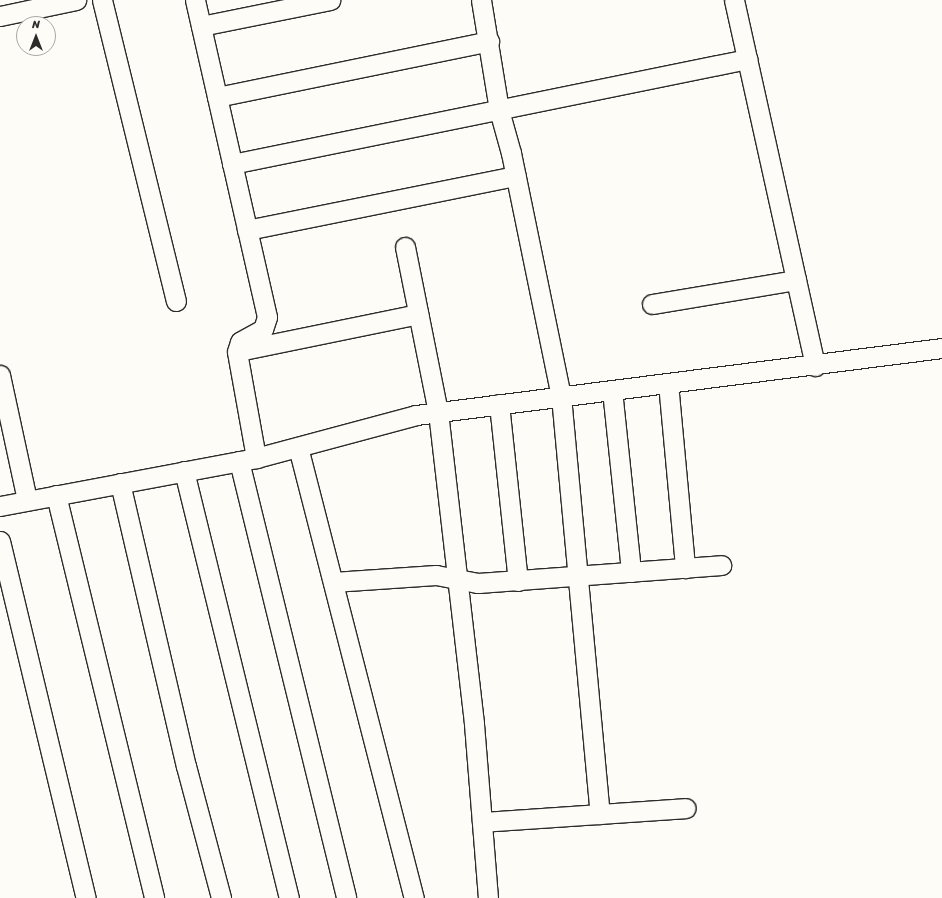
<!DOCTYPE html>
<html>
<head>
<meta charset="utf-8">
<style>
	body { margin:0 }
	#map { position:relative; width:942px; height:898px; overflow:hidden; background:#fdfcf7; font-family:Sriracha,sans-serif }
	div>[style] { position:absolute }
	.roads { filter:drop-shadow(1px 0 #2b2b2b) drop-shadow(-1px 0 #2b2b2b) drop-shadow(0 1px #2b2b2b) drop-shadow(0 -1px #2b2b2b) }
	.minor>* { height:19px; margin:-9.5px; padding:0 9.5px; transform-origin:9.5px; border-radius:9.5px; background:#fdfcf7 }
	span { translate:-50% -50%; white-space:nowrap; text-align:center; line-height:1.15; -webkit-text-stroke:4px #fdfcf7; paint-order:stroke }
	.north { position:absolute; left:16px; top:16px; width:40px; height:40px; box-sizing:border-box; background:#fdfcf7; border:1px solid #a9a8a5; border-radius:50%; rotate:0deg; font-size:11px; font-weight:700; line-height:16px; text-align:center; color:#2b2b2b }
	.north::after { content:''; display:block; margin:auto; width:14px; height:18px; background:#2b2b2b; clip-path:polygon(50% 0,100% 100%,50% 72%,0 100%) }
</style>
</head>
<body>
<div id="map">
	<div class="roads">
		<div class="minor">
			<i style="left:102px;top:0;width:310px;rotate:76.2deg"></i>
			<i style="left:195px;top:0;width:325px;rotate:77.2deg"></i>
			<i style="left:267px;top:317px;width:13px;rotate:108deg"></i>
			<i style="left:263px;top:329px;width:26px;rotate:151deg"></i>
			<i style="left:240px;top:342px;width:10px;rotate:107deg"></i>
			<i style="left:237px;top:352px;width:108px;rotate:79.8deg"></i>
			<i style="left:481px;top:0;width:111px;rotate:80.7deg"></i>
			<i style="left:499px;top:110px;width:45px;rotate:74.4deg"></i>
			<i style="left:511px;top:153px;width:248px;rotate:78.4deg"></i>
			<i style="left:561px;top:396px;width:420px;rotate:84.7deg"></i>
			<i style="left:734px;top:0;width:375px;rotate:77.5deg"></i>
			<i style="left:0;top:16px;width:78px;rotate:-11.9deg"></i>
			<i style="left:201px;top:26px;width:132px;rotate:-11.4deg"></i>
			<i style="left:217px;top:97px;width:278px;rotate:-11.6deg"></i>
			<i style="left:232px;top:164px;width:526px;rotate:-11.52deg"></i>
			<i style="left:247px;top:230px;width:274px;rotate:-11.4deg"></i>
			<i style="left:405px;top:247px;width:168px;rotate:78.7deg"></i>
			<i style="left:438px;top:412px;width:314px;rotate:83.4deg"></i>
			<i style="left:474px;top:724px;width:175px;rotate:85.4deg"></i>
			<i style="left:652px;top:304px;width:146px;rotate:-9.5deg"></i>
			<i style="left:238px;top:351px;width:184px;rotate:-11.6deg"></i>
			<i style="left:0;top:375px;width:128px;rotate:77.8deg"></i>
			<i style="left:668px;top:383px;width:186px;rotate:84.7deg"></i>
			<i style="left:612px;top:390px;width:183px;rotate:84deg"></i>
			<i style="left:499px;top:404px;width:178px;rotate:83.9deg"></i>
			<i style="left:298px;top:447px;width:466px;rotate:75.6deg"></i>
			<i style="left:239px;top:461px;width:450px;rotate:76.2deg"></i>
			<i style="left:184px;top:471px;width:440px;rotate:76.2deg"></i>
			<i style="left:120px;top:483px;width:291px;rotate:76.9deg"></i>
			<i style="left:186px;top:766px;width:137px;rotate:75.1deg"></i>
			<i style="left:56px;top:495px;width:415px;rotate:76.3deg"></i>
			<i style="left:0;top:506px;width:260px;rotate:-10.6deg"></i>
			<i style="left:256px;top:458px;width:166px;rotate:-15deg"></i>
			<i style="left:416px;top:415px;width:530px;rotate:-7.26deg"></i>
			<i style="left:0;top:541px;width:367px;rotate:76.5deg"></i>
			<i style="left:333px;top:582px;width:103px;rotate:-3.9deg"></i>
			<i style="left:436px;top:575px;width:43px;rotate:10.8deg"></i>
			<i style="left:478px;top:583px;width:244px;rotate:-4.2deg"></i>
			<i style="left:482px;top:822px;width:204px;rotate:-3.9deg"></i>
		</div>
	</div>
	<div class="north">N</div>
</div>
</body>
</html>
